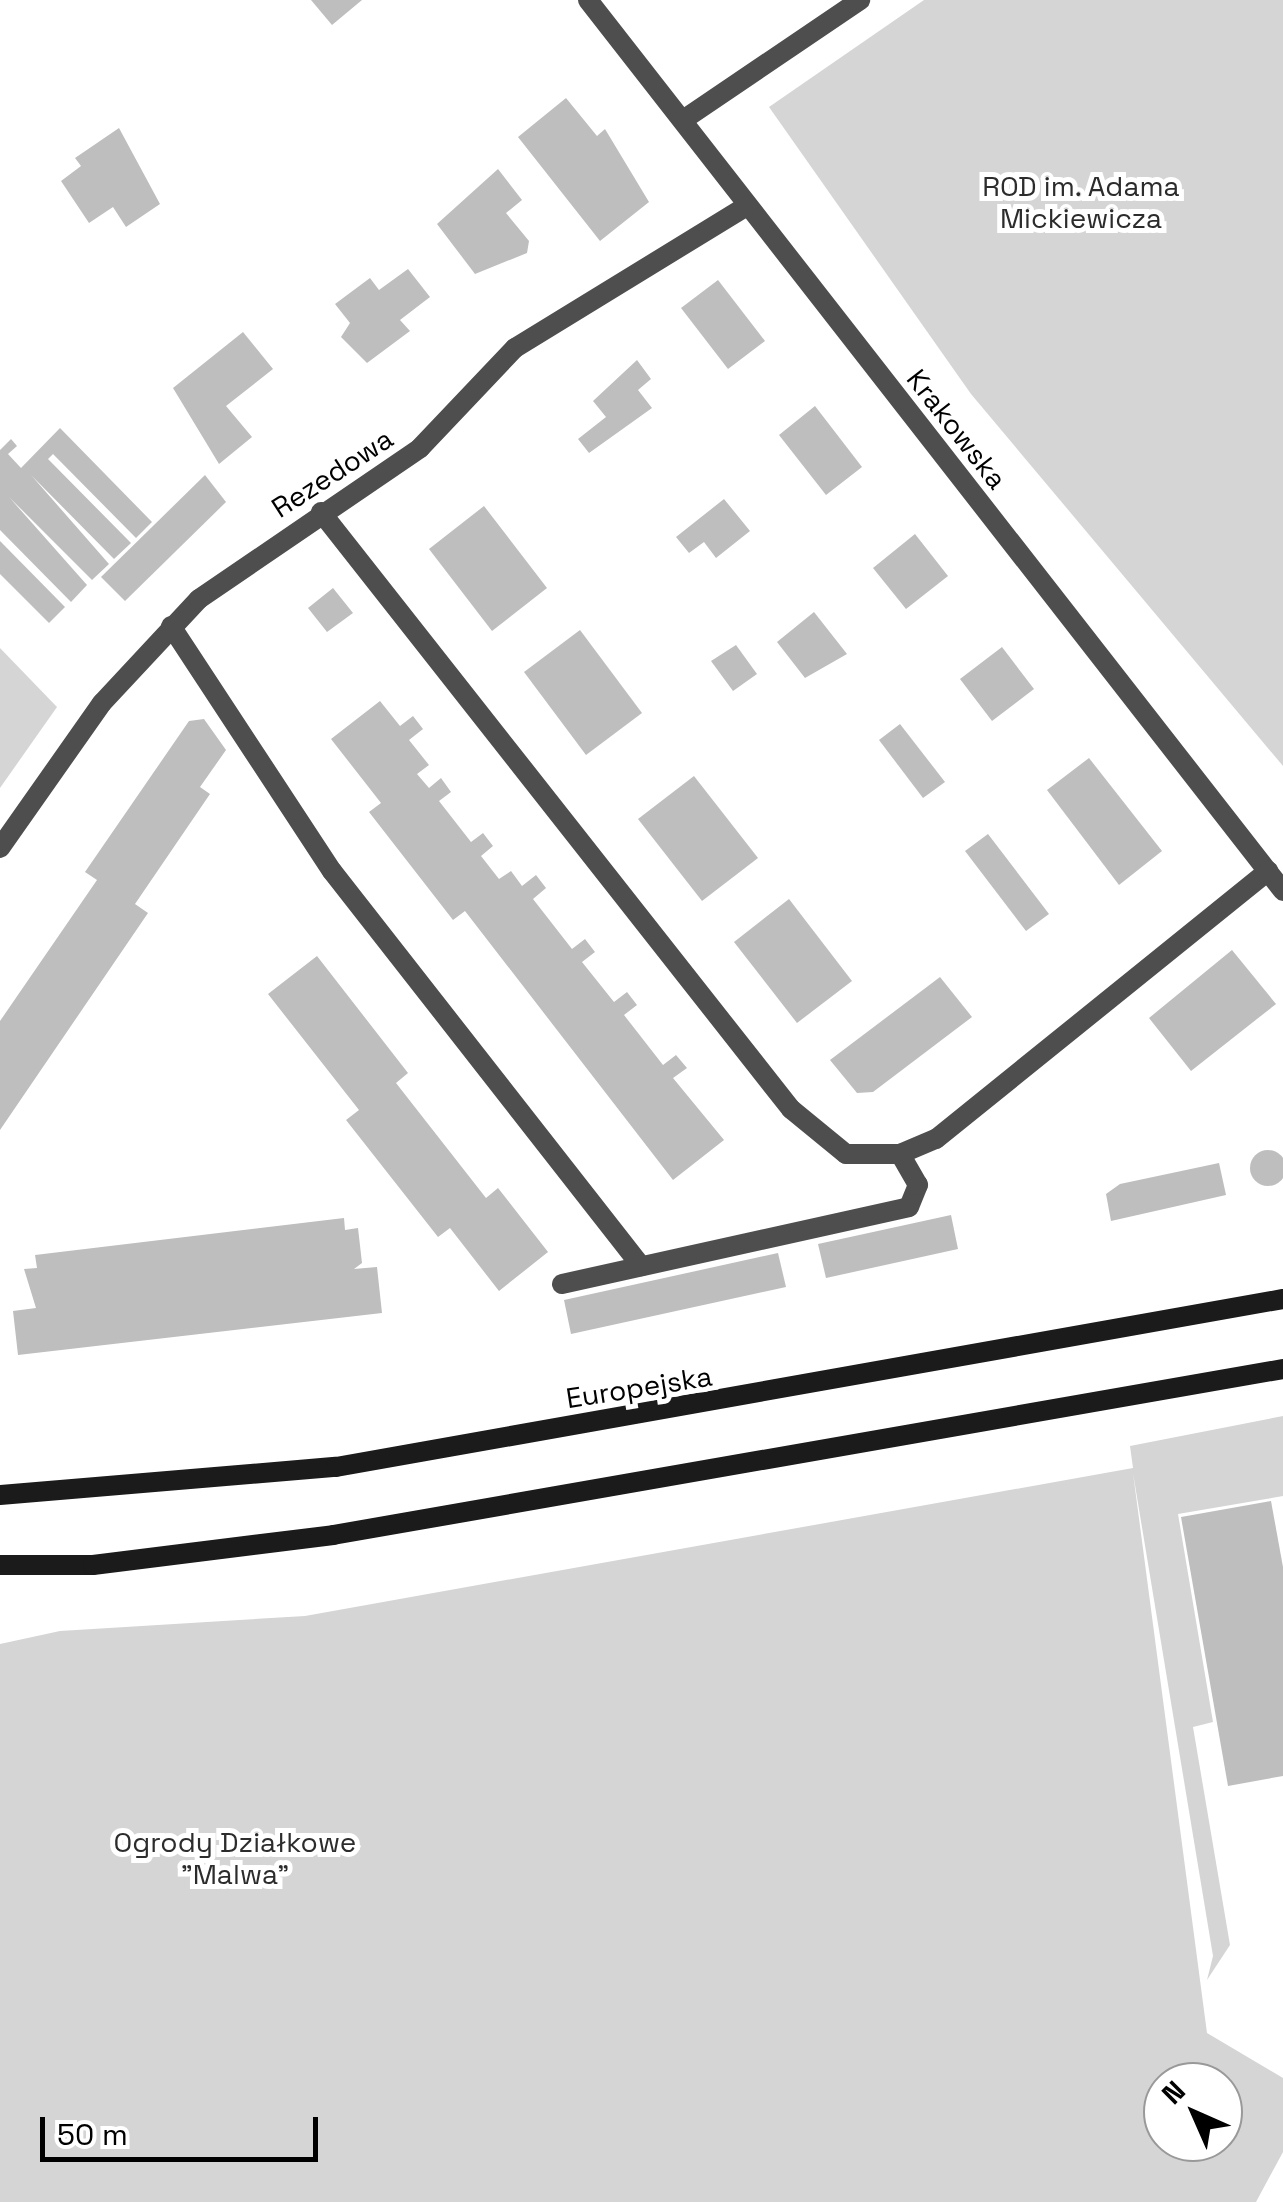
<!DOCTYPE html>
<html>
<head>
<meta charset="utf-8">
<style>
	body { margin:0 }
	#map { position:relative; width:1283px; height:2202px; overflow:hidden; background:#fff; font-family:"Space Grotesk",sans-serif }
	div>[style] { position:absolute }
	.green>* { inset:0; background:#d5d5d5 }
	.building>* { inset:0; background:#bebebe }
	.round { border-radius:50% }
	.minor>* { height:20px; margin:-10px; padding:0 10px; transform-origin:10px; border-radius:10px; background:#4e4e4e }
	.secondary>* { height:20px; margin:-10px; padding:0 10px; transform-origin:10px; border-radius:10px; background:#1b1b1b }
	span { translate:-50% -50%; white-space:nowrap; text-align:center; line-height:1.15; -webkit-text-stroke:10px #fff; paint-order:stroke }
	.park-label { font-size:28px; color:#2c2c2c }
	.street-label { font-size:28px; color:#000 }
	.north { position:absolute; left:1143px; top:2062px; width:100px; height:100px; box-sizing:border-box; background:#fff; border:2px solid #999; border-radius:50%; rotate:315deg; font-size:28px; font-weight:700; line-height:40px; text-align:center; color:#000 }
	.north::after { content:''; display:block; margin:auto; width:35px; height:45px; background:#000; clip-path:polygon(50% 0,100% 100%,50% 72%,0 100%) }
	.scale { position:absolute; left:40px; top:2117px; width:278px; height:45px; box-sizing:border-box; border:5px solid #000; border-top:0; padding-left:12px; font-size:30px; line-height:35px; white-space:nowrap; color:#000; -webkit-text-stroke:8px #fff; paint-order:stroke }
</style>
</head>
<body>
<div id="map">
	<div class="green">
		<i style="clip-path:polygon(924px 0,1283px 0,1283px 766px,971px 394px,769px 107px)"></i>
		<i style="clip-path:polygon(0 648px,57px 707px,0 788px)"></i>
		<i style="clip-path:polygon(evenodd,1283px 1416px,1283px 1496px,1178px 1514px,1213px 1722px,1193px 1727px,1230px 1945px,1207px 1980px,1213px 1956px,1133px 1473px,1207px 2033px,1283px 2078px,1283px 2152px,1256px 2202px,0 2202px,0 1644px,60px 1631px,305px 1616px,1133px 1468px,1130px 1446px,1283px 1416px,1163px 2082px,1223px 2082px,1223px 2142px,1163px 2142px,1163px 2082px)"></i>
	</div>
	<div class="building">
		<i style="clip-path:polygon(311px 0,362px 0,332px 25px)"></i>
		<i style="clip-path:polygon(566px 98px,597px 136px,605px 129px,649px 202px,600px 241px,518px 137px)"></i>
		<i style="clip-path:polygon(119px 128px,160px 204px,126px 227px,113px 207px,89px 223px,61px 181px,81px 166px,75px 158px)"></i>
		<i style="clip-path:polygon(498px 169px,522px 200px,506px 213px,529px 241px,527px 253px,475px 274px,437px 224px)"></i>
		<i style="clip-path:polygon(408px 269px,430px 297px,400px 320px,410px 331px,367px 363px,341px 337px,350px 323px,335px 304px,370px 278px,379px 290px)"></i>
		<i style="clip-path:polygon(718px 280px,765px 341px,728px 369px,681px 308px)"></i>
		<i style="clip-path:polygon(243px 332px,273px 369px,226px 406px,252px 437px,219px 464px,173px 388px)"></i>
		<i style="clip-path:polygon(637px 360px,651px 379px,638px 390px,652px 408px,589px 453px,578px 439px,606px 417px,593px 401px)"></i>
		<i style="clip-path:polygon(815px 406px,862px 467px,826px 495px,779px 435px)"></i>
		<i style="clip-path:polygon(60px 428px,152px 522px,136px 538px,53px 454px,48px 459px,131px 543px,114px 559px,31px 475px,109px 564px,92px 580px,9px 497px,87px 585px,71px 602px,0 530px,0 450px,11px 439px,17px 446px,8px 454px,21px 468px)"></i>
		<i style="clip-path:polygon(205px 475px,226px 502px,125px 601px,101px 577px)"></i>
		<i style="clip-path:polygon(724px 499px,750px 531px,716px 558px,704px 542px,689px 553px,676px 537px)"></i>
		<i style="clip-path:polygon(484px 506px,547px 588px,492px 631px,429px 549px)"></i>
		<i style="clip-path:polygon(915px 534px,948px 576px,906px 609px,873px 568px)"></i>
		<i style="clip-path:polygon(0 541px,65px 607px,49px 623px,0 574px)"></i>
		<i style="clip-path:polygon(333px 588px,353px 613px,327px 632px,308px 608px)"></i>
		<i style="clip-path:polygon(814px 612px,847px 654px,805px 678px,777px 642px)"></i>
		<i style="clip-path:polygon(580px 630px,642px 713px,586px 755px,524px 672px)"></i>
		<i style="clip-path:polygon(736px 645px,757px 674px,733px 691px,711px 661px)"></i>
		<i style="clip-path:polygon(1002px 647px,1034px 689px,992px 721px,960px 679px)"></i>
		<i style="clip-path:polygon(380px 701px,400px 726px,413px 716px,423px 729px,409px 740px,429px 765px,417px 774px,429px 788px,441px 778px,451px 792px,439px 801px,471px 842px,483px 833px,493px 846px,481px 856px,499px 879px,511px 871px,522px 886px,536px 875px,546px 888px,533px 899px,572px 949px,585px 939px,595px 952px,582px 962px,614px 1002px,627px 992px,637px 1005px,624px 1015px,663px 1065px,676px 1055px,687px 1068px,673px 1078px,724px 1140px,673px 1180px,465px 911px,453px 920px,369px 812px,381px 803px,331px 739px)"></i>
		<i style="clip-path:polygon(204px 719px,226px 750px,200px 787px,210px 794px,135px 904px,148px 913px,0 1130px,0 1021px,97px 880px,85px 872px,189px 721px)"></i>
		<i style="clip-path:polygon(900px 724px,945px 782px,923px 798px,879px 740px)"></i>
		<i style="clip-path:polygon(1089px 758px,1162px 851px,1119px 885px,1047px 790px)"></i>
		<i style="clip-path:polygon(694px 776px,758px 858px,702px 901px,638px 819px)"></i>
		<i style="clip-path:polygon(988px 834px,1049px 914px,1026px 931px,965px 851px)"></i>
		<i style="clip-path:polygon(789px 899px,852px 981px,797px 1023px,734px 942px)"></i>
		<i style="clip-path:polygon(1232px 950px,1276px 1004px,1191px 1071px,1149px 1018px)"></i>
		<i style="clip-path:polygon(317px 956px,408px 1073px,396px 1083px,486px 1198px,498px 1188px,548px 1252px,499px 1291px,450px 1228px,438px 1237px,346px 1120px,359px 1110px,268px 994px)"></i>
		<i style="clip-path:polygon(940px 977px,972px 1017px,873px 1092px,857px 1093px,830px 1060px)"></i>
		<i class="round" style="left:1250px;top:1150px;width:36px;height:36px"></i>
		<i style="clip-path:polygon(1219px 1163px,1226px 1195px,1111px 1221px,1106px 1194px,1120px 1184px)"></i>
		<i style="clip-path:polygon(951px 1215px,958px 1249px,826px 1278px,818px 1244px)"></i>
		<i style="clip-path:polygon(344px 1218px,345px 1230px,358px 1228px,362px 1263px,354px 1269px,377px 1267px,382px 1313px,18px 1355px,13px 1311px,36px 1308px,24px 1269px,37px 1268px,35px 1255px)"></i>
		<i style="clip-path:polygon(778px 1253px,786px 1287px,571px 1334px,564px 1300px)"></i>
		<i style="clip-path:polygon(1271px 1501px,1283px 1567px,1283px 1776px,1228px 1786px,1181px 1517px)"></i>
	</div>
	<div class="minor">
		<i style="left:588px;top:0;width:1130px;rotate:52.04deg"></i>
		<i style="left:683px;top:120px;width:214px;rotate:-34.1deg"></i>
		<i style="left:321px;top:512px;width:760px;rotate:51.79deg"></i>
		<i style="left:791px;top:1109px;width:71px;rotate:39.3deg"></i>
		<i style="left:846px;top:1154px;width:54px"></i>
		<i style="left:900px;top:1154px;width:39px;rotate:-23deg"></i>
		<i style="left:936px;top:1139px;width:427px;rotate:-38.9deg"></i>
		<i style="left:171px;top:626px;width:293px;rotate:56.7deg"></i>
		<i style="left:332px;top:871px;width:502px;rotate:51.96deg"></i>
		<i style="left:0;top:848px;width:177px;rotate:-54.9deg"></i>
		<i style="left:102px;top:703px;width:142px;rotate:-47deg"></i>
		<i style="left:199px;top:599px;width:268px;rotate:-34.3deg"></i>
		<i style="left:420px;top:448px;width:138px;rotate:-46.5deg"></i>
		<i style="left:515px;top:348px;width:273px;rotate:-31.5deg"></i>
		<i style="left:562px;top:1284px;width:355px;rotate:-12.5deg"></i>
		<i style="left:909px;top:1207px;width:24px;rotate:-68deg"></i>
		<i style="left:918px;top:1185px;width:36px;rotate:-120deg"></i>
	</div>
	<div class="secondary">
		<i style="left:0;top:1495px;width:337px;rotate:-4.8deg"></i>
		<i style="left:336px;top:1467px;width:962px;rotate:-10.06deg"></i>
		<i style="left:0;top:1565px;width:93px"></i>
		<i style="left:93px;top:1565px;width:242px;rotate:-7.1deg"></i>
		<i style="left:333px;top:1535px;width:964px;rotate:-9.91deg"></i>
	</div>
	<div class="park-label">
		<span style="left:1081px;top:202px">ROD im. Adama<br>Mickiewicza</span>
		<span style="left:235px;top:1858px">Ogrody Działkowe<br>"Malwa"</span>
	</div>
	<div class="street-label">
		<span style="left:957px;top:429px;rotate:52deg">Krakowska</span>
		<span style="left:332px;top:473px;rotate:-33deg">Rezedowa</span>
		<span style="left:639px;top:1387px;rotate:-9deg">Europejska</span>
	</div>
	<div class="north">N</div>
	<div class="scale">50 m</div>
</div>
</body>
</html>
